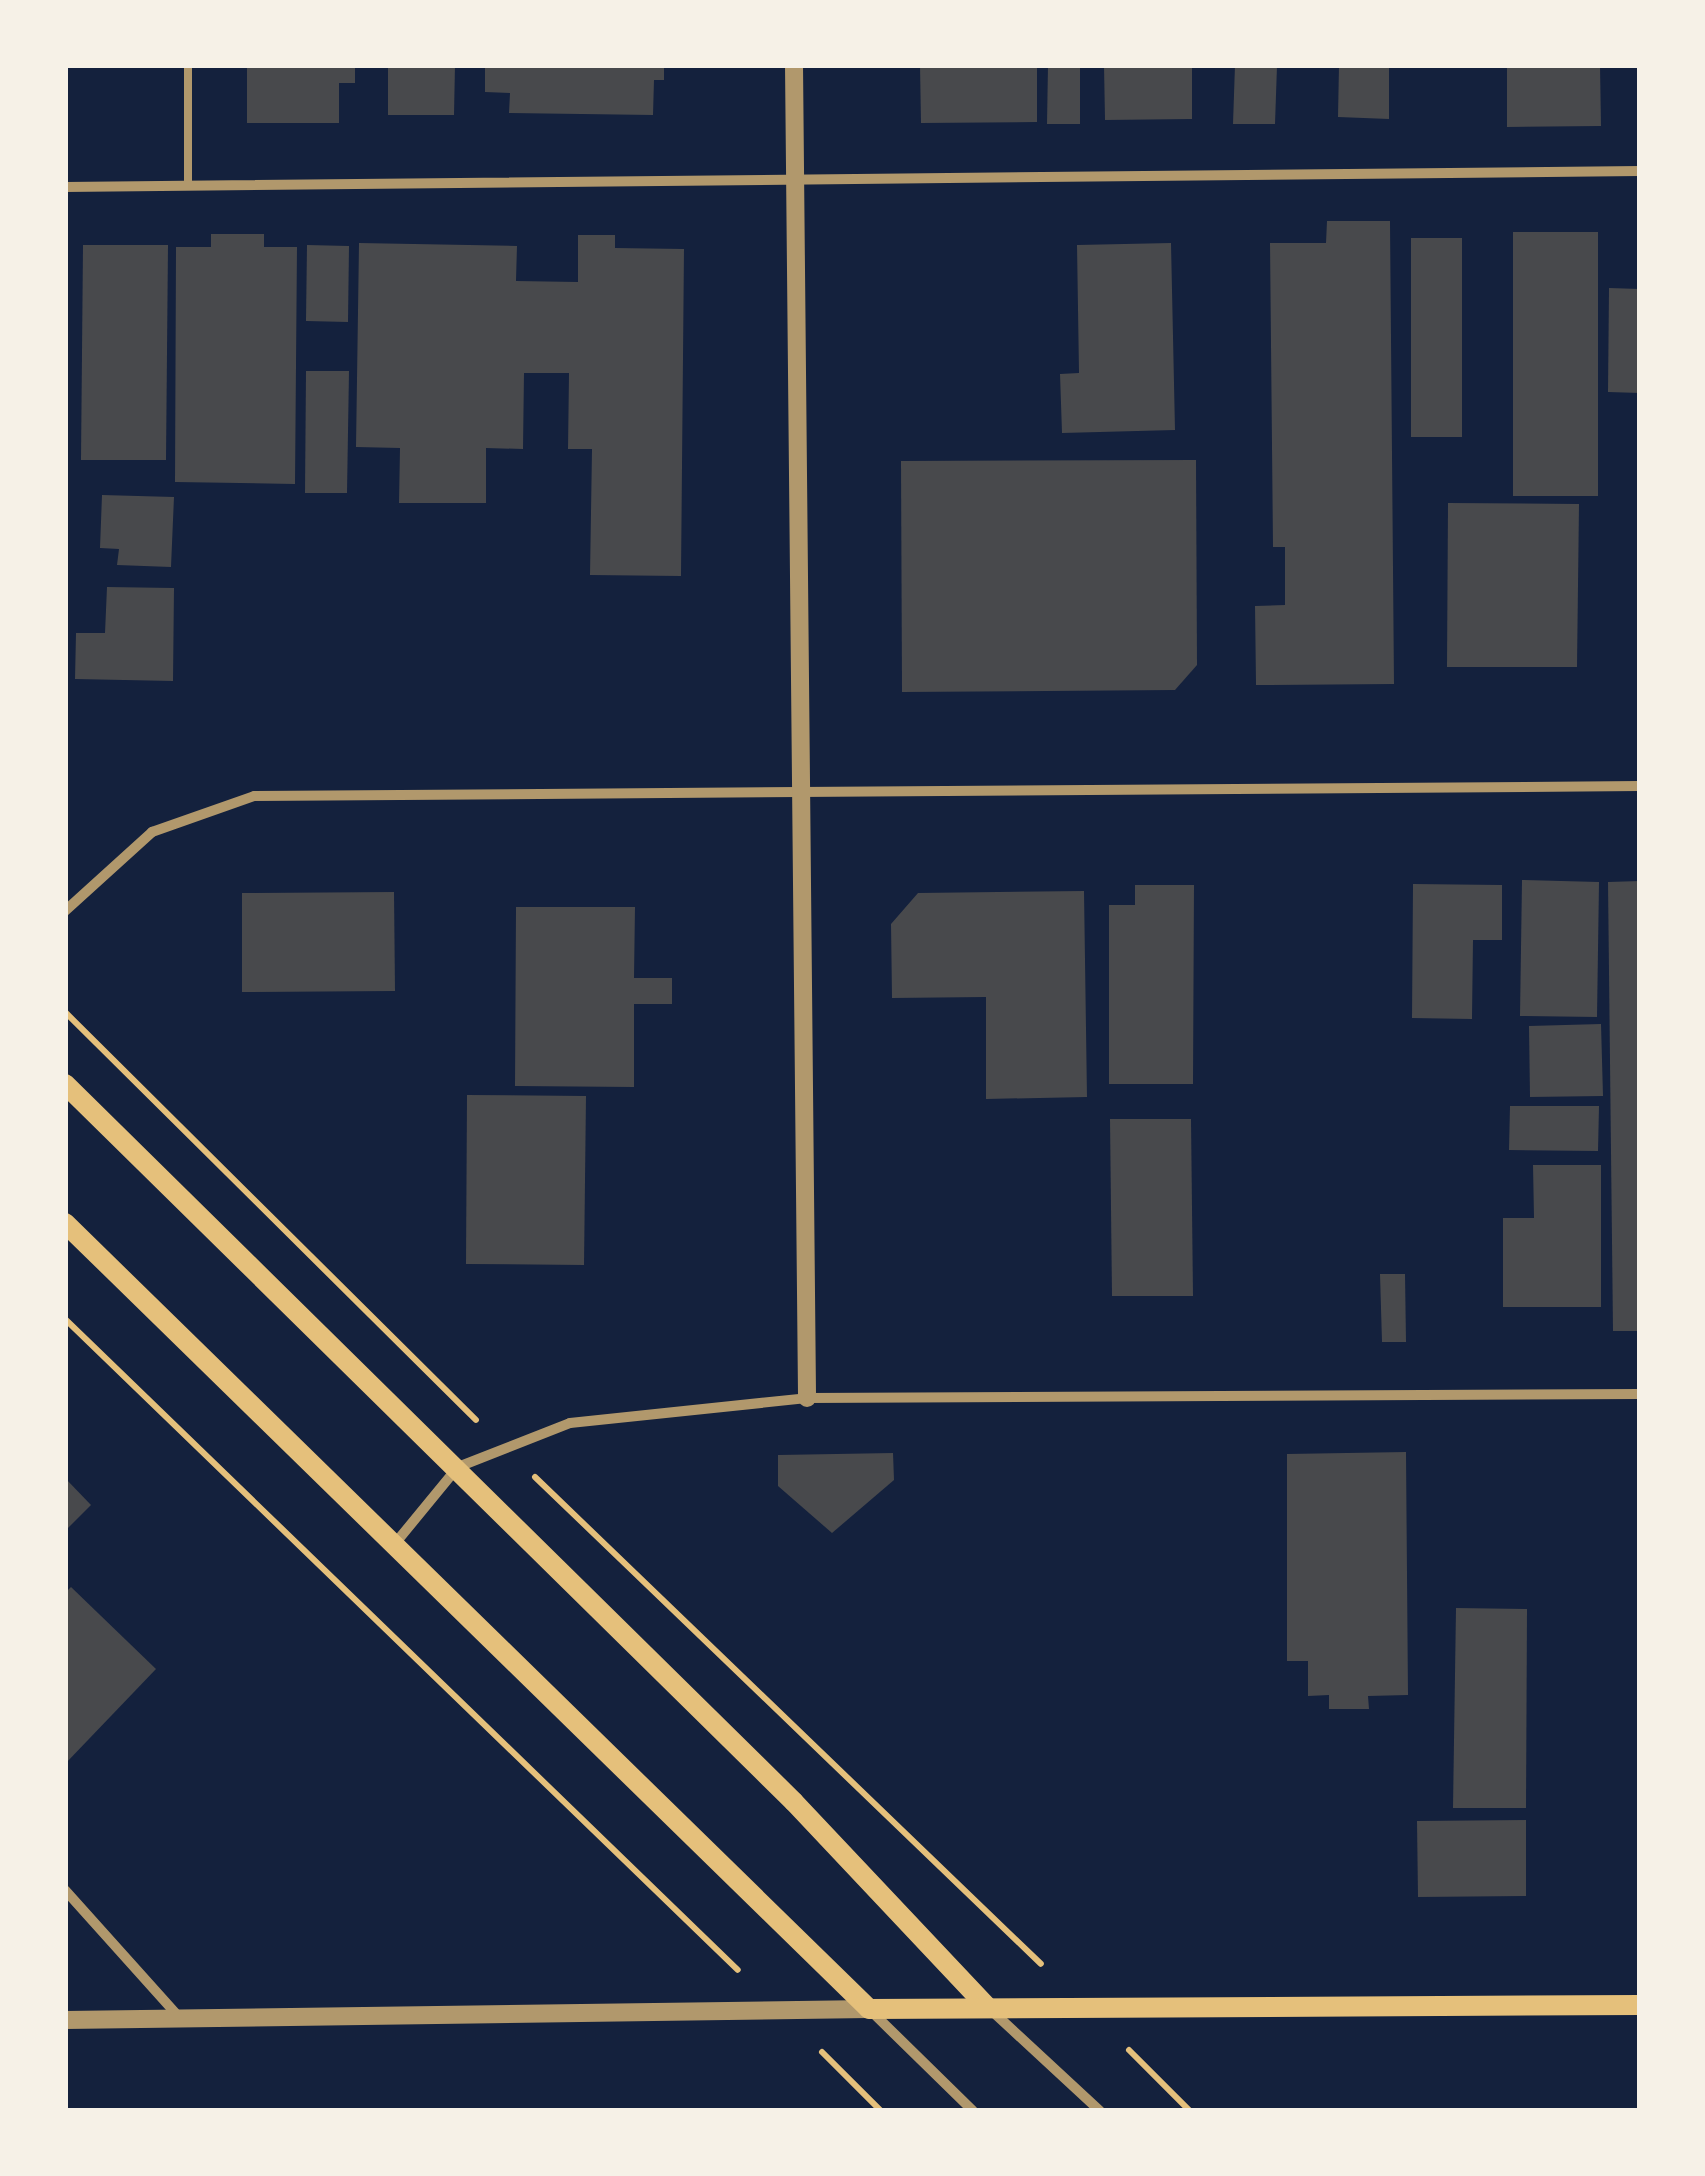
<!DOCTYPE html>
<html>
<head>
<meta charset="utf-8">
<style>
	body { margin:0 }
	#map { position:relative; width:1705px; height:2176px; overflow:hidden; background:#14213d; font-family:"Nunito Sans",sans-serif }
	div>[style] { position:absolute }
	.building>* { inset:0; background:#48494c }
	.path>* { height:6px; margin:-3px; padding:0 3px; transform-origin:3px; border-radius:3px; background:#e5c07b }
	.service>* { height:8px; margin:-4px; padding:0 4px; transform-origin:4px; border-radius:4px; background:#b1986c }
	.minor>* { height:10px; margin:-5px; padding:0 5px; transform-origin:5px; border-radius:5px; background:#b1986c }
	.tertiary>* { height:18px; margin:-9px; padding:0 9px; transform-origin:9px; border-radius:9px; background:#b1986c }
	.secondary>* { height:20px; margin:-10px; padding:0 10px; transform-origin:10px; border-radius:10px; background:#e5c07b }
	span { translate:-50% -50%; white-space:nowrap; text-align:center; line-height:1.15; -webkit-text-stroke:8px #f6f1e7; paint-order:stroke }
	.frame { position:absolute; inset:0; border:68px solid #f6f1e7; pointer-events:none }
</style>
</head>
<body>
<div id="map">
	<div class="building">
		<i style="clip-path:polygon(247px 65px,355px 65px,355px 83px,339px 83px,339px 123px,247px 123px)"></i>
		<i style="clip-path:polygon(388px 65px,455px 65px,454px 115px,388px 115px)"></i>
		<i style="clip-path:polygon(485px 65px,664px 65px,664px 80px,654px 80px,653px 115px,509px 113px,510px 93px,485px 92px)"></i>
		<i style="clip-path:polygon(920px 65px,1037px 65px,1037px 122px,921px 123px)"></i>
		<i style="clip-path:polygon(1048px 65px,1080px 65px,1080px 124px,1047px 124px)"></i>
		<i style="clip-path:polygon(1104px 65px,1192px 65px,1192px 119px,1105px 120px)"></i>
		<i style="clip-path:polygon(1235px 65px,1277px 66px,1275px 124px,1233px 124px)"></i>
		<i style="clip-path:polygon(1339px 65px,1389px 65px,1389px 119px,1338px 117px)"></i>
		<i style="clip-path:polygon(1507px 65px,1600px 65px,1601px 126px,1507px 127px)"></i>
		<i style="clip-path:polygon(1327px 221px,1390px 221px,1394px 684px,1256px 685px,1255px 606px,1285px 605px,1285px 547px,1273px 547px,1270px 243px,1326px 243px)"></i>
		<i style="clip-path:polygon(1513px 232px,1598px 232px,1598px 496px,1513px 496px)"></i>
		<i style="clip-path:polygon(211px 234px,264px 234px,264px 247px,297px 247px,295px 484px,175px 482px,176px 247px,211px 247px)"></i>
		<i style="clip-path:polygon(578px 235px,615px 235px,615px 248px,684px 249px,681px 576px,590px 575px,592px 449px,568px 449px,569px 373px,524px 373px,523px 449px,486px 448px,486px 503px,399px 503px,400px 448px,356px 447px,359px 243px,517px 246px,516px 281px,578px 282px)"></i>
		<i style="clip-path:polygon(1411px 238px,1462px 238px,1462px 437px,1411px 437px)"></i>
		<i style="clip-path:polygon(1171px 243px,1175px 430px,1062px 433px,1060px 374px,1079px 373px,1077px 245px)"></i>
		<i style="clip-path:polygon(83px 245px,168px 245px,166px 460px,81px 460px)"></i>
		<i style="clip-path:polygon(307px 245px,349px 246px,348px 322px,306px 321px)"></i>
		<i style="clip-path:polygon(1609px 288px,1640px 289px,1640px 393px,1608px 392px)"></i>
		<i style="clip-path:polygon(306px 371px,349px 371px,347px 493px,305px 493px)"></i>
		<i style="clip-path:polygon(1196px 460px,1197px 665px,1175px 690px,902px 692px,901px 461px)"></i>
		<i style="clip-path:polygon(102px 495px,174px 497px,171px 567px,117px 565px,119px 549px,100px 548px)"></i>
		<i style="clip-path:polygon(1448px 503px,1579px 504px,1577px 667px,1447px 667px)"></i>
		<i style="clip-path:polygon(107px 587px,174px 588px,173px 681px,75px 679px,76px 633px,105px 633px)"></i>
		<i style="clip-path:polygon(1522px 880px,1599px 882px,1597px 1017px,1520px 1016px)"></i>
		<i style="clip-path:polygon(1640px 881px,1640px 1331px,1613px 1331px,1608px 882px)"></i>
		<i style="clip-path:polygon(1413px 884px,1502px 885px,1502px 940px,1473px 940px,1472px 1019px,1412px 1018px)"></i>
		<i style="clip-path:polygon(1135px 885px,1194px 885px,1193px 1084px,1109px 1084px,1109px 905px,1135px 905px)"></i>
		<i style="clip-path:polygon(1084px 891px,1087px 1097px,986px 1099px,986px 997px,892px 998px,891px 924px,918px 893px)"></i>
		<i style="clip-path:polygon(394px 892px,395px 991px,242px 992px,242px 893px)"></i>
		<i style="clip-path:polygon(516px 907px,635px 907px,634px 978px,672px 978px,672px 1004px,634px 1004px,634px 1087px,515px 1086px)"></i>
		<i style="clip-path:polygon(1601px 1024px,1603px 1096px,1530px 1097px,1529px 1026px)"></i>
		<i style="clip-path:polygon(467px 1095px,586px 1096px,584px 1265px,466px 1264px)"></i>
		<i style="clip-path:polygon(1510px 1106px,1599px 1106px,1598px 1151px,1509px 1150px)"></i>
		<i style="clip-path:polygon(1110px 1119px,1191px 1119px,1193px 1296px,1112px 1296px)"></i>
		<i style="clip-path:polygon(1533px 1165px,1601px 1165px,1601px 1307px,1503px 1307px,1503px 1218px,1534px 1218px)"></i>
		<i style="clip-path:polygon(1380px 1274px,1405px 1274px,1406px 1342px,1382px 1342px)"></i>
		<i style="clip-path:polygon(1406px 1452px,1408px 1695px,1368px 1696px,1369px 1709px,1329px 1709px,1329px 1695px,1308px 1696px,1308px 1661px,1287px 1661px,1287px 1454px)"></i>
		<i style="clip-path:polygon(893px 1453px,894px 1480px,832px 1533px,778px 1486px,778px 1455px)"></i>
		<i style="clip-path:polygon(65px 1478px,91px 1505px,65px 1531px)"></i>
		<i style="clip-path:polygon(71px 1587px,156px 1669px,65px 1764px,65px 1593px)"></i>
		<i style="clip-path:polygon(1456px 1608px,1527px 1609px,1526px 1808px,1453px 1808px)"></i>
		<i style="clip-path:polygon(1526px 1820px,1526px 1896px,1418px 1897px,1417px 1821px)"></i>
	</div>
	<div class="path">
		<i style="left:65px;top:1012px;width:579px;rotate:44.79deg"></i>
		<i style="left:65px;top:1319px;width:936px;rotate:44.05deg"></i>
		<i style="left:535px;top:1477px;width:702px;rotate:43.9deg"></i>
		<i style="left:1129px;top:2050px;width:86px;rotate:45deg"></i>
		<i style="left:822px;top:2052px;width:83px;rotate:45deg"></i>
	</div>
	<div class="service">
		<i style="left:188px;top:185px;width:120px;rotate:-90deg"></i>
	</div>
	<div class="minor">
		<i style="left:65px;top:187px;width:1575px;rotate:-0.58deg"></i>
		<i style="left:65px;top:911px;width:118px;rotate:-42.2deg"></i>
		<i style="left:152px;top:832px;width:108px;rotate:-19.4deg"></i>
		<i style="left:254px;top:796px;width:1386px;rotate:-0.41deg"></i>
		<i style="left:393px;top:1546px;width:102px;rotate:-50.6deg"></i>
		<i style="left:458px;top:1467px;width:120px;rotate:-21.4deg"></i>
		<i style="left:570px;top:1423px;width:238px;rotate:-6deg"></i>
		<i style="left:807px;top:1398px;width:833px;rotate:-0.28deg"></i>
		<i style="left:65px;top:1890px;width:172px;rotate:48.1deg"></i>
		<i style="left:870px;top:2010px;width:144px;rotate:44.4deg"></i>
		<i style="left:992px;top:2011px;width:147px;rotate:42.8deg"></i>
	</div>
	<div class="tertiary">
		<i style="left:794px;top:65px;width:1333px;rotate:89.44deg"></i>
		<i style="left:65px;top:2020px;width:804px;rotate:-0.78deg"></i>
	</div>
	<div class="secondary">
		<i style="left:65px;top:1084px;width:1023px;rotate:44.56deg"></i>
		<i style="left:794px;top:1802px;width:282px;rotate:46.7deg"></i>
		<i style="left:65px;top:1223px;width:1124px;rotate:44.35deg"></i>
		<i style="left:869px;top:2009px;width:771px;rotate:-0.3deg"></i>
	</div>
	<div class="frame"></div>
</div>
</body>
</html>
